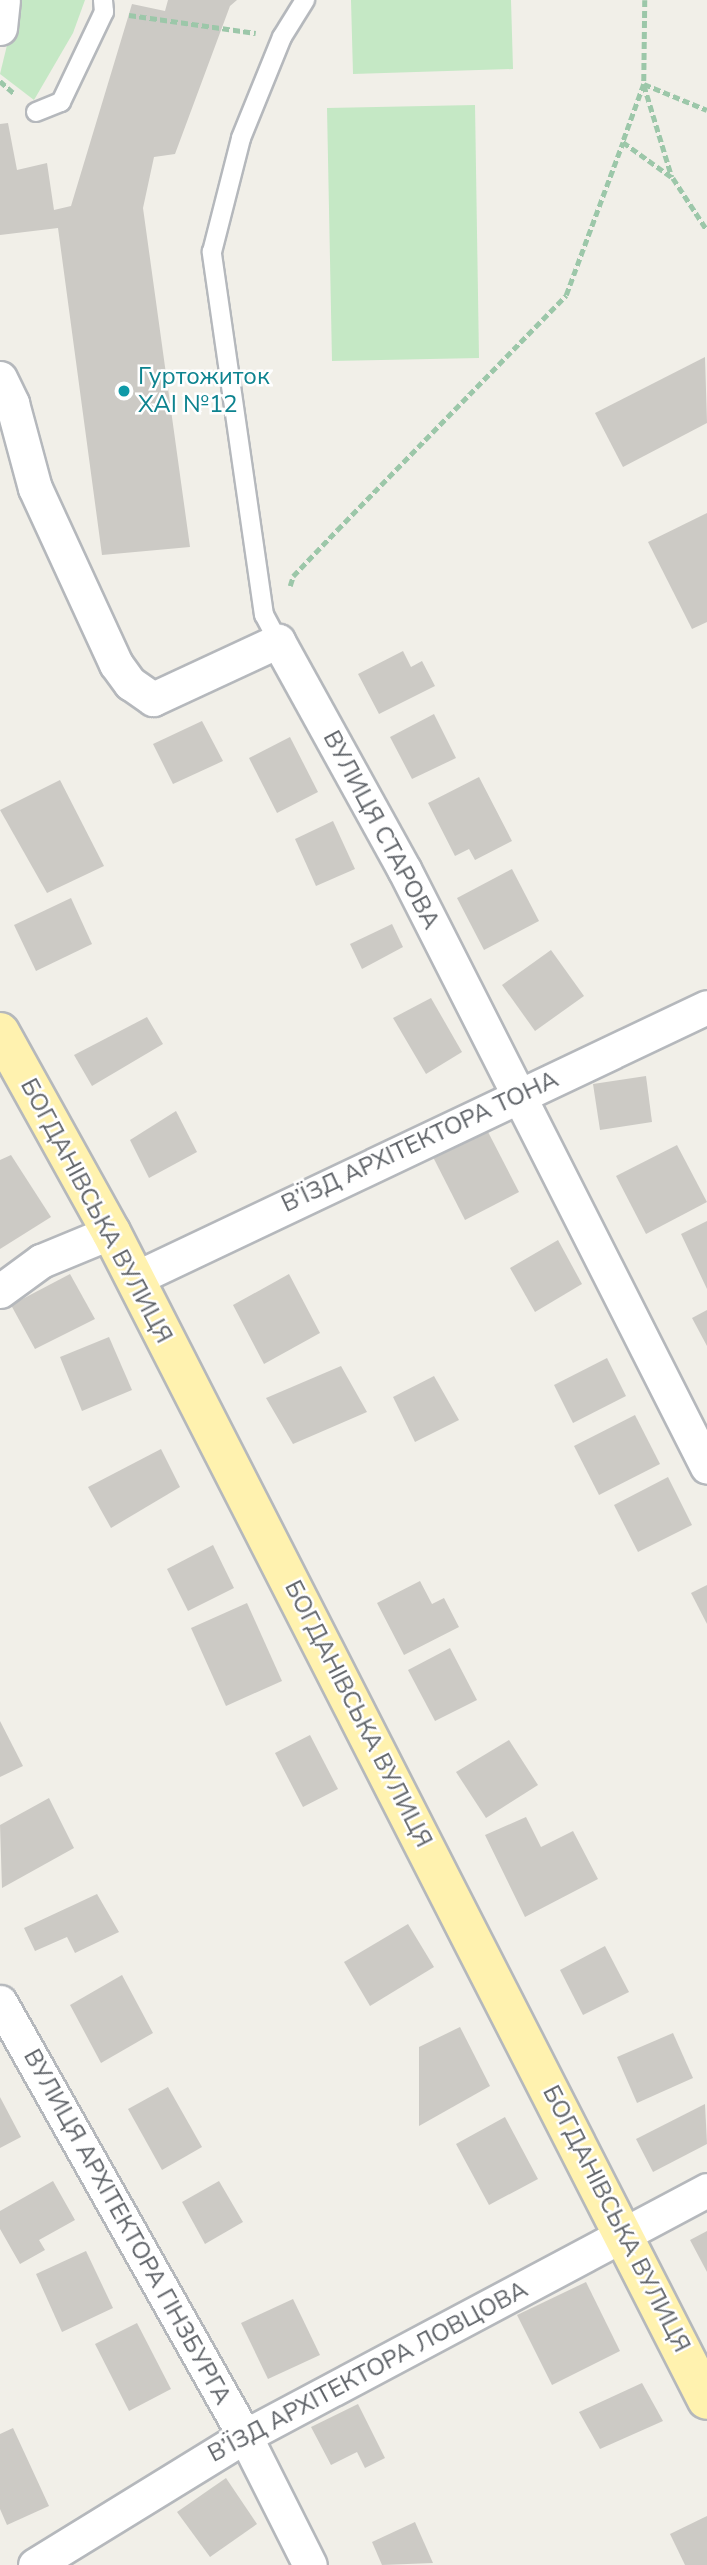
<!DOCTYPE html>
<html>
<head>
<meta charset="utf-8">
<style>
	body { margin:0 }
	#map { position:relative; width:707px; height:2565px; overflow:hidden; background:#f1efe8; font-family:"Nunito Sans",sans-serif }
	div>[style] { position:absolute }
	.green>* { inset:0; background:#c5e8c5 }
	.building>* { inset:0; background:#cccac5 }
	.path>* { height:4.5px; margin-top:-2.25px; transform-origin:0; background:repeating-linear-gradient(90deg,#9cc7a9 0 7px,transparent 0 10.5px) }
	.roads { filter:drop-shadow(2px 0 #b5b8bc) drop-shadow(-2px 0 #b5b8bc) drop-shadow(0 2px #b5b8bc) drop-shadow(0 -2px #b5b8bc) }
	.service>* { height:18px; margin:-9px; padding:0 9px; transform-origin:9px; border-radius:9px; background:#fff }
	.minor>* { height:33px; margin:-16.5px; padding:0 16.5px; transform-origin:16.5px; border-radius:16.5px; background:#fff }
	.primary>* { height:38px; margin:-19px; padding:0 19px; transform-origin:19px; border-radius:19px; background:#fff2af }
	.dots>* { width:19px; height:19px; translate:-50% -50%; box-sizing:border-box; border:4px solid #fff; border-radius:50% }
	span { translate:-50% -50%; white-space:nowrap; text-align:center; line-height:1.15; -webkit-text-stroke:5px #fff; paint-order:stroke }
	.culture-label { font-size:24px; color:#0d838f }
	.left { translate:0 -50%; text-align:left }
	.street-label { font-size:24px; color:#5f6368 }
</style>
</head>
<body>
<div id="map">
	<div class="green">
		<i style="clip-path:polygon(18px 0,85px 0,73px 33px,34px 100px,0 74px)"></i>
		<i style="clip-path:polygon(351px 0,511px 0,513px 69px,353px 74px)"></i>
		<i style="clip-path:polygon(475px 105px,479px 358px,332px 361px,327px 108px)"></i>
	</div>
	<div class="building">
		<i style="clip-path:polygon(168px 0,237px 0,230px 6px,175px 154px,154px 157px,143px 208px,190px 547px,102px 555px,58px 228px,0 235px,0 124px,8px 123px,17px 170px,47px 163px,54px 210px,71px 206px,132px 4px,165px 11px)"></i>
		<i style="clip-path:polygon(705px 357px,707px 423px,623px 467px,595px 413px)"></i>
		<i style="clip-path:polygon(707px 513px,707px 622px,692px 629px,648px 542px)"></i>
		<i style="clip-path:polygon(403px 651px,411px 667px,422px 661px,435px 686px,379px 714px,358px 674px)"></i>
		<i style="clip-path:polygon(434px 714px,456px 758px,412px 779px,390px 737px)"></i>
		<i style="clip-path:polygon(202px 721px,223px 761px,173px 784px,153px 744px)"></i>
		<i style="clip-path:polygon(290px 737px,318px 792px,277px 813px,249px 758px)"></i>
		<i style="clip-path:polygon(479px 777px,512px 841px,475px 860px,469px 849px,455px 856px,428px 803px)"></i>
		<i style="clip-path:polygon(60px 780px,104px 866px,47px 893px,0 810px)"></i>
		<i style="clip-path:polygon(333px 821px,355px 869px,316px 886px,295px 839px)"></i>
		<i style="clip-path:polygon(512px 869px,539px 921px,484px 950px,457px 898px)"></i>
		<i style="clip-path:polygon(71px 898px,92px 944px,36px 971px,14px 925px)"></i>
		<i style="clip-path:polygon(392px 924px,403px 947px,362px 969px,350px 944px)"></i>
		<i style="clip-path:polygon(551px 950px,584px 996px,535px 1031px,502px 985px)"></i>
		<i style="clip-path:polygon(431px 998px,462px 1052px,426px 1074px,393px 1018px)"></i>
		<i style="clip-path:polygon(147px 1017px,163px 1044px,92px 1086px,74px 1055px)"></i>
		<i style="clip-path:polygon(646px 1076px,652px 1122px,600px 1130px,593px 1084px)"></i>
		<i style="clip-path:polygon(176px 1111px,197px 1152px,149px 1178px,130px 1140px)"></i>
		<i style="clip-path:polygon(487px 1130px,519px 1192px,465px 1220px,433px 1157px)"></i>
		<i style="clip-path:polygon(677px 1145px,707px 1202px,646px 1234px,616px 1176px)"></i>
		<i style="clip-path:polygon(11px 1155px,51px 1217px,0 1249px,0 1160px)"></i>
		<i style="clip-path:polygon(707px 1221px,707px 1289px,681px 1234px)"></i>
		<i style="clip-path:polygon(558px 1240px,582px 1284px,535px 1312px,510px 1268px)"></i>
		<i style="clip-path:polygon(70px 1274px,95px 1319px,35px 1349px,11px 1305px)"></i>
		<i style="clip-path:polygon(289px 1274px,320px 1333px,264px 1364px,233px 1305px)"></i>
		<i style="clip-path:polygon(707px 1310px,707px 1346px,692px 1318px)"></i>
		<i style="clip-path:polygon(109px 1337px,132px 1390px,82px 1411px,60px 1357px)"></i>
		<i style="clip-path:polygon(607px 1358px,626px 1396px,573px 1423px,554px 1385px)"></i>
		<i style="clip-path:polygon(341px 1366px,367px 1412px,293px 1444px,266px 1398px)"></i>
		<i style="clip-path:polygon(434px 1376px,459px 1420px,415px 1442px,393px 1397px)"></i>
		<i style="clip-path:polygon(635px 1415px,660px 1464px,599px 1495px,574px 1446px)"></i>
		<i style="clip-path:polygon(161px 1449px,180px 1487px,111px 1528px,88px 1487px)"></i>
		<i style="clip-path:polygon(668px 1477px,692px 1525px,638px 1552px,614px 1505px)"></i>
		<i style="clip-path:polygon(213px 1545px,234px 1588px,188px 1611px,167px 1569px)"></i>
		<i style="clip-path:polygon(420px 1581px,432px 1604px,444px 1598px,459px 1627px,404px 1655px,377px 1603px)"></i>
		<i style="clip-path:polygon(707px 1585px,707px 1624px,691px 1593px)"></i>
		<i style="clip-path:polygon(247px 1603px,282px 1681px,226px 1706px,191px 1628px)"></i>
		<i style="clip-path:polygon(450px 1648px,477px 1700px,435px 1721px,408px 1670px)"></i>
		<i style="clip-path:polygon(0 1721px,23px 1766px,0 1777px)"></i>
		<i style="clip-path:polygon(310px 1735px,338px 1789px,303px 1807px,275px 1753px)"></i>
		<i style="clip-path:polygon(509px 1740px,538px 1785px,486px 1818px,456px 1772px)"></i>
		<i style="clip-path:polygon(49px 1798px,74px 1848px,2px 1888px,0 1825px)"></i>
		<i style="clip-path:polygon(526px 1817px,541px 1847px,573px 1831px,598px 1879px,525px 1917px,485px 1835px)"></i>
		<i style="clip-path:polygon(97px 1894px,119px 1932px,75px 1953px,67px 1937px,35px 1951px,24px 1928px)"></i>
		<i style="clip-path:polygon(408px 1924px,434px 1967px,370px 2006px,344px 1962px)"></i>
		<i style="clip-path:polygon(605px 1946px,629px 1992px,583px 2015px,560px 1970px)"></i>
		<i style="clip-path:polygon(122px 1975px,153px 2033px,101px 2063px,70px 2005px)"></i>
		<i style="clip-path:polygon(460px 2027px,490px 2086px,419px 2126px,419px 2047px)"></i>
		<i style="clip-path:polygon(673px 2033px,693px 2078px,637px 2103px,617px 2057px)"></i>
		<i style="clip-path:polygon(168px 2087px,202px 2147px,162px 2170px,128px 2109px)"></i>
		<i style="clip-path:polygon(0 2097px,21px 2137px,0 2148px)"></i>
		<i style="clip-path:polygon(705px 2104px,707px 2144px,653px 2172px,636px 2139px)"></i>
		<i style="clip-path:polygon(505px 2117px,538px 2179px,489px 2205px,456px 2144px)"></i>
		<i style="clip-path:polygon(53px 2181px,75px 2220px,39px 2240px,45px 2250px,20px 2264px,0 2229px,0 2211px)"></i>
		<i style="clip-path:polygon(219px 2181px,243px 2222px,205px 2244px,182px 2202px)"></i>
		<i style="clip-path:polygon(707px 2231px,707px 2272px,690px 2240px)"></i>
		<i style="clip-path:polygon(86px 2251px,113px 2308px,62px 2332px,36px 2274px)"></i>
		<i style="clip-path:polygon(586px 2282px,620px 2351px,552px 2385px,517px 2315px)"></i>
		<i style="clip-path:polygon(293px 2299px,320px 2355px,268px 2379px,241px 2323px)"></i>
		<i style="clip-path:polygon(137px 2323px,171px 2389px,129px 2411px,95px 2344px)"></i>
		<i style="clip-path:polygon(642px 2383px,663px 2421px,600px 2449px,579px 2412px)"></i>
		<i style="clip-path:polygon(358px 2404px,385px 2458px,365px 2468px,357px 2452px,331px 2465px,311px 2427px)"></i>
		<i style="clip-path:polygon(13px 2428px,49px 2506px,7px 2525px,0 2509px,0 2434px)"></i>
		<i style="clip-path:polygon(226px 2478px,257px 2524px,210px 2557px,177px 2512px)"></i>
		<i style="clip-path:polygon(707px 2516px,707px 2565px,685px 2565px,670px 2534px)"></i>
		<i style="clip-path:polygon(415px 2522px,433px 2563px,382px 2565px,372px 2542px)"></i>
	</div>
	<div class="path">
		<i style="left:645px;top:0;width:84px;rotate:90.7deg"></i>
		<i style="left:644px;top:84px;width:62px;rotate:109.9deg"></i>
		<i style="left:623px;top:142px;width:62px;rotate:35.8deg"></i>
		<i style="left:673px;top:178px;width:62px;rotate:56.8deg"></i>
		<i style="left:129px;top:15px;width:128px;rotate:8.1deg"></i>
		<i style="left:0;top:81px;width:20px;rotate:41deg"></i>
		<i style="left:644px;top:84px;width:68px;rotate:22.4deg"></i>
		<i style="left:644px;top:85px;width:96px;rotate:73.1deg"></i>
		<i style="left:290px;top:586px;width:10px;rotate:-73deg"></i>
		<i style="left:293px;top:576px;width:64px;rotate:-46.3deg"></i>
		<i style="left:337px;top:530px;width:328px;rotate:-45.7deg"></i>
		<i style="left:566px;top:295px;width:163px;rotate:-69.6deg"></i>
	</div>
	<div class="roads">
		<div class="service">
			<i style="left:36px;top:112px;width:27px;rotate:-22deg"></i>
			<i style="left:61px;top:102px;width:100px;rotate:-64.5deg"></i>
			<i style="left:104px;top:12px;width:12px;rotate:-95deg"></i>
			<i style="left:278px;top:641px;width:30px;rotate:-118deg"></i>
			<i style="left:264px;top:615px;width:367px;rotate:-98.2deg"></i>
			<i style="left:212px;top:252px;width:118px;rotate:-75.7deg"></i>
			<i style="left:241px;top:138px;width:109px;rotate:-67.9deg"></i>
			<i style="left:282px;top:37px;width:44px;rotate:-58.1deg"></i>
		</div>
		<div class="minor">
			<i style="left:0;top:28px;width:28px;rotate:-84deg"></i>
			<i style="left:0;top:378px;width:28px;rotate:64deg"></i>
			<i style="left:12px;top:403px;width:88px;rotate:74.9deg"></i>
			<i style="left:35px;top:488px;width:194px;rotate:65.3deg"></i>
			<i style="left:116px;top:664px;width:24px;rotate:54deg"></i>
			<i style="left:130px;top:683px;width:28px;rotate:35deg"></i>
			<i style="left:153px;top:699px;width:138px;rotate:-24.9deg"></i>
			<i style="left:278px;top:641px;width:260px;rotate:61.1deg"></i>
			<i style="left:404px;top:869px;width:670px;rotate:63.13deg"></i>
			<i style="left:134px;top:1279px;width:634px;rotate:-25.39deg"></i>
			<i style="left:0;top:1291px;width:51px;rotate:-36.2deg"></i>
			<i style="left:41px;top:1261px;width:76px;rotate:-22.5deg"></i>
			<i style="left:0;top:2002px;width:498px;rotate:60.6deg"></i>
			<i style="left:245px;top:2436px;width:144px;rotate:63.3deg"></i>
			<i style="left:35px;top:2565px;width:246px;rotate:-31.6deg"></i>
			<i style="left:245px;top:2436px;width:523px;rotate:-28.03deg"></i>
		</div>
		<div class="primary">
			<i style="left:0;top:1032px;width:229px;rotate:61deg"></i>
			<i style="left:111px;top:1232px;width:1311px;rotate:62.97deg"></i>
		</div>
	</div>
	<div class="dots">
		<i style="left:124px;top:391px;background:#0f9aa8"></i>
	</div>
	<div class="culture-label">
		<span class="left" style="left:138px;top:391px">Гуртожиток<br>ХАІ №12</span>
	</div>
	<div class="street-label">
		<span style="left:381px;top:830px;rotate:62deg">ВУЛИЦЯ СТАРОВА</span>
		<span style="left:420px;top:1142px;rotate:-25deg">В’ЇЗД АРХІТЕКТОРА ТОНА</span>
		<span style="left:96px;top:1211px;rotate:62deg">БОГДАНІВСЬКА ВУЛИЦЯ</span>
		<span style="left:358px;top:1714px;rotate:63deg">БОГДАНІВСЬКА ВУЛИЦЯ</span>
		<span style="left:616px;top:2219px;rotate:63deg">БОГДАНІВСЬКА ВУЛИЦЯ</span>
		<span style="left:127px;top:2227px;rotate:61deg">ВУЛИЦЯ АРХІТЕКТОРА ГІНЗБУРГА</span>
		<span style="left:368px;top:2372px;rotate:-28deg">В’ЇЗД АРХІТЕКТОРА ЛОВЦОВА</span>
	</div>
</div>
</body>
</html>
